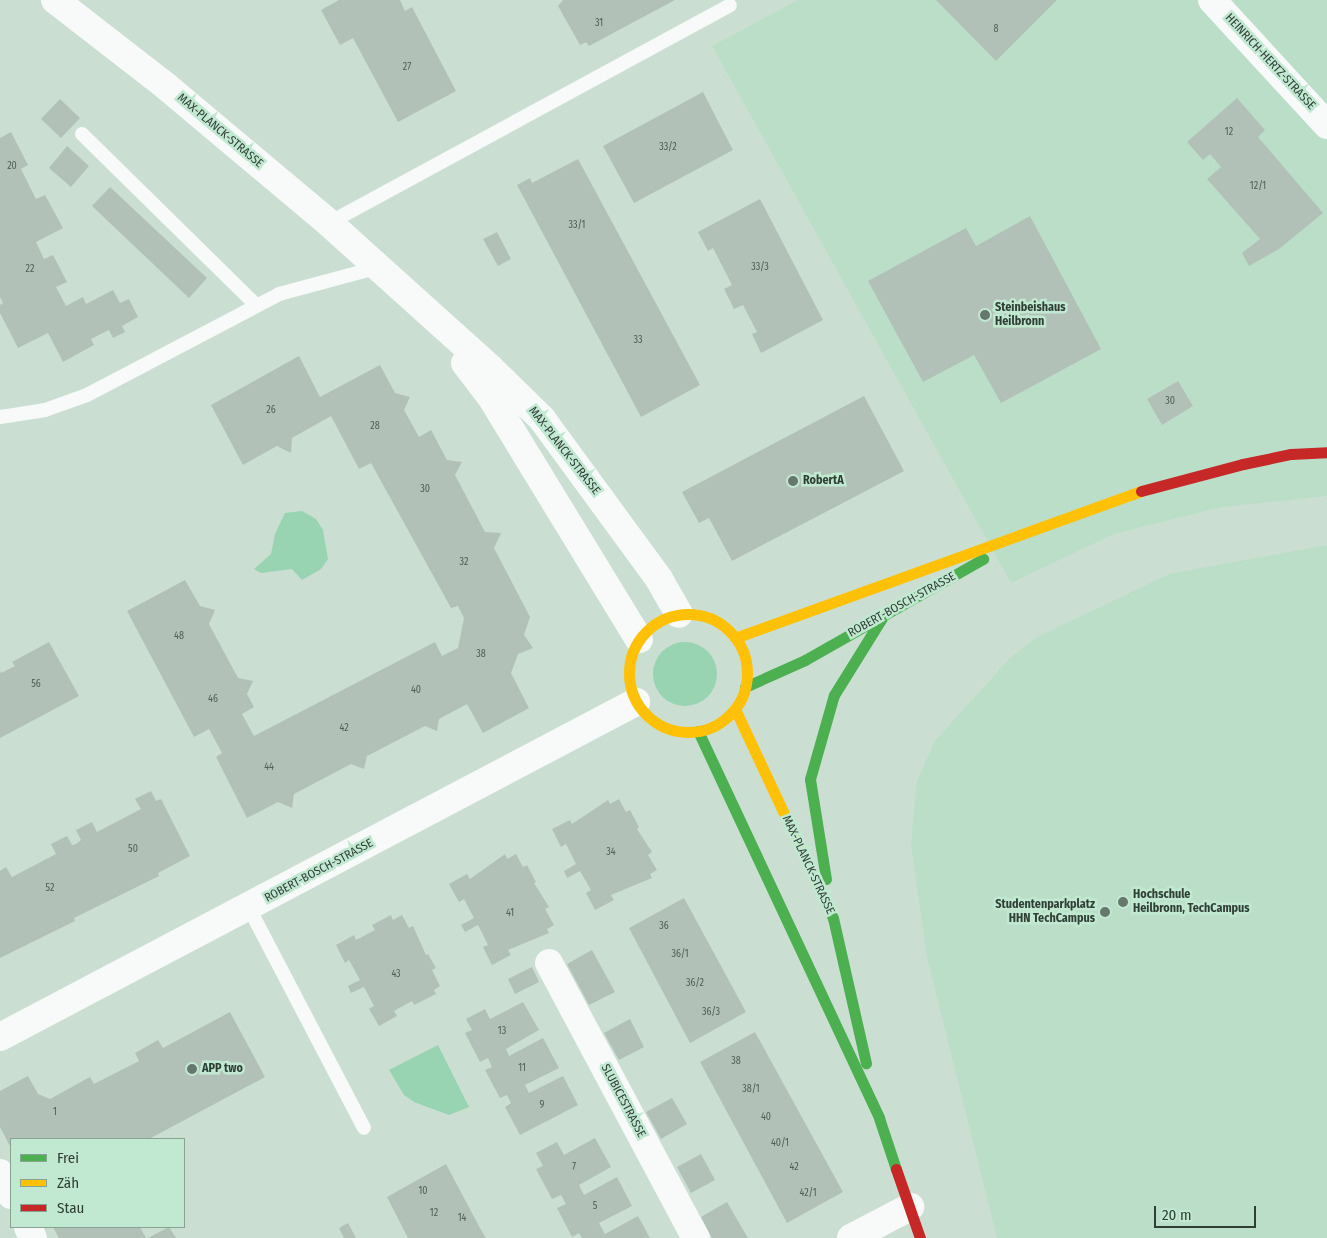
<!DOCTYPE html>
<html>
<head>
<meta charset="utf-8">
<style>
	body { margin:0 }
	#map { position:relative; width:1327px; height:1238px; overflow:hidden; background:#cadfd2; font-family:"Fira Sans Condensed",sans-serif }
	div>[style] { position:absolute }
	.built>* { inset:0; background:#bbdec9 }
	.green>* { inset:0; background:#98d3b2 }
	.round { border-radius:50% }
	.building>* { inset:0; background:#b1c1b7 }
	.lane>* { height:14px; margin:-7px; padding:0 7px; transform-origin:7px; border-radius:7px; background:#f7faf8 }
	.street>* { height:28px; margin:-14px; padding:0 14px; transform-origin:14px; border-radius:14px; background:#f7faf8 }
	.fast>* { height:11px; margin:-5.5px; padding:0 5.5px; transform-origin:5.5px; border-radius:5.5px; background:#4caf50 }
	.slow>* { height:11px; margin:-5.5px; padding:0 5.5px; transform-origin:5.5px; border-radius:5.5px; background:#ffc107 }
	.slow>.ring { margin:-5.5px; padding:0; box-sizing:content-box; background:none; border:11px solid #ffc107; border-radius:50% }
	.jam>* { height:11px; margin:-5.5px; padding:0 5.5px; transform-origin:5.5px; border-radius:5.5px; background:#c62828 }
	.dots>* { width:14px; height:14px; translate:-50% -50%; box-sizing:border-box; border:2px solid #c1e8d0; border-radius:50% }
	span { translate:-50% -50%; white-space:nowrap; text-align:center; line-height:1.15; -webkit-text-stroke:5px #c1e8d0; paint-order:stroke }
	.number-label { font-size:10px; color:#506056 }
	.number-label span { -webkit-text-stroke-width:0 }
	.street-label { font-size:12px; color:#303f36 }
	.poi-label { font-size:12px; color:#303f36; font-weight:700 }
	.left { translate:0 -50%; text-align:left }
	.right { translate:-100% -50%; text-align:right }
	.legend { position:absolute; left:10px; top:1138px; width:175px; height:90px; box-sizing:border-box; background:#c1e8d0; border:1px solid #87a492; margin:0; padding:6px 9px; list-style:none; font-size:15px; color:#303f36 }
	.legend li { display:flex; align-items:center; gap:10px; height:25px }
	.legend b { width:25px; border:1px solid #87a492 }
	.scale { position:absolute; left:1154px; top:1206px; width:102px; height:22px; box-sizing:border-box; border:2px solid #303f36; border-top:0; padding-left:6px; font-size:15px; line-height:18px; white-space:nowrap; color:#303f36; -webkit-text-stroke:4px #c1e8d0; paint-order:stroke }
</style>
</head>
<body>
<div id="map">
	<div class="built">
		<i style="clip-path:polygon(798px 0,1327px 0,1327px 496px,1222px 507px,1114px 534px,1011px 583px,712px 46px)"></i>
		<i style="clip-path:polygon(1327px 545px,1327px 1238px,997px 1238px,927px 957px,911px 846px,916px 784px,934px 742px,1008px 660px,1035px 638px,1169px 574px)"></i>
	</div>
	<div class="green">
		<i style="clip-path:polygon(302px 511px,316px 519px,323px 530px,328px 559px,321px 569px,302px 580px,292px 569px,261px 573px,254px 569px,271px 554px,275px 534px,285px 513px)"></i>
		<i class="round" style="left:653px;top:642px;width:64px;height:64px"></i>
		<i style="clip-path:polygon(438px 1045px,469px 1107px,449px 1115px,414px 1102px,404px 1095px,389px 1070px)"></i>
	</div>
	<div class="building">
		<i style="clip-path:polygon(339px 0,400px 0,405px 11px,412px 7px,456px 91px,398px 122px,353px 38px,340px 45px,321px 10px)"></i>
		<i style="clip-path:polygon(563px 0,675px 0,589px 46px,586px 42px,580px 45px,558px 6px)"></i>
		<i style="clip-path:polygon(936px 0,1057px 0,996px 61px)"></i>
		<i style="clip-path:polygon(703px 92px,733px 150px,634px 203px,603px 146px)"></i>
		<i style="clip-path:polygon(1237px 98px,1265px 130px,1258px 137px,1323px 213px,1279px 249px,1249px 266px,1242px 253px,1260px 239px,1207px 179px,1221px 167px,1210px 154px,1203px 160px,1187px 142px)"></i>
		<i style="clip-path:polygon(60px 99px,80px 118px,61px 138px,41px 119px)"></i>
		<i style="clip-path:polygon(11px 132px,28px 165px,21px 169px,36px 199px,45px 195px,63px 228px,36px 242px,44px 259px,53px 255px,67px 282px,56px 287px,66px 306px,83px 297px,86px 304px,113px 290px,120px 303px,129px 299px,138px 317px,122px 326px,125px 332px,113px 338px,109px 330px,91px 339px,94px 345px,63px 362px,48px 333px,18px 348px,0 313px,0 305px,3px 303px,0 297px,0 138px)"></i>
		<i style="clip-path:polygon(67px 146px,89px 166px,71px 187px,49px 168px)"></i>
		<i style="clip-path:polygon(578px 159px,700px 385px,641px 417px,517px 185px,530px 178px,532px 183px)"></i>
		<i style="clip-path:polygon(110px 187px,207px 278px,189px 298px,92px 206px)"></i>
		<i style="clip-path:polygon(760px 199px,823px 320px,761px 353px,752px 334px,757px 332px,743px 305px,734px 309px,724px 289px,732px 285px,713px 248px,708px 251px,698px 232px)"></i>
		<i style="clip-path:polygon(1030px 216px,1101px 349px,1001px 403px,974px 355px,923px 382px,868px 281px,966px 228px,976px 246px)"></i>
		<i style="clip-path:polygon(497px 232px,511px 259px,498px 266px,483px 239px)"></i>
		<i style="clip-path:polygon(299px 356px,320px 397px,380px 365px,395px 393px,410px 397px,404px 410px,419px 437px,431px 430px,447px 460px,462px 462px,455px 475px,485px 532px,501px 533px,494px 548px,530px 617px,524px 635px,533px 648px,518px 654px,511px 673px,529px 708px,483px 733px,467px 704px,439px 719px,437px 731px,425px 726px,367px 756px,364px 769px,351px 764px,294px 794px,292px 808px,278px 802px,247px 818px,216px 757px,222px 753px,209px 729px,194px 737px,127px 611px,185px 580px,200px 606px,215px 610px,209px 624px,238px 678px,253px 681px,247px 694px,254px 707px,242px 714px,254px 736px,435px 642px,442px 656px,458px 648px,464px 618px,458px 606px,451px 608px,371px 463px,359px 469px,331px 416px,292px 438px,291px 453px,277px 446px,243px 465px,211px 405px)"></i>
		<i style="clip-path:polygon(1178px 381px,1193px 406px,1162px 425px,1147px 399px)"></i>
		<i style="clip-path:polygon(864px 396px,904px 471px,732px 561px,709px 518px,699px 523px,682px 492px)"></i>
		<i style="clip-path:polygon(49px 642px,79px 696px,0 738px,0 671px,1px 673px,15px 666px,12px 662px)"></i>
		<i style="clip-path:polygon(151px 791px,156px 801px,161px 799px,190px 856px,158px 873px,159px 876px,74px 918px,75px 921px,0 958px,0 871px,6px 867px,12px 877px,56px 854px,51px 844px,67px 836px,72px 845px,76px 844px,81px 840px,76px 830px,92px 822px,97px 832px,141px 809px,135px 799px)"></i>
		<i style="clip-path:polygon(619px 799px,626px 812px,630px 810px,639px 827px,637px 829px,652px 852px,648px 855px,657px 870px,650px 874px,652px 878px,611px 895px,614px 900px,595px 910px,586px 893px,591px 890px,580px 871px,567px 878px,564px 871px,576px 864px,566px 844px,561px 847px,552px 829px,570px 820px,572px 824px,608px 800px,610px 804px)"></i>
		<i style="clip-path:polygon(505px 854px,507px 859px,516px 854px,523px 867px,527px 865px,536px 882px,534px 883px,549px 907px,545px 909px,554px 925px,547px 929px,549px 933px,508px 950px,511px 955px,492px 965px,483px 947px,488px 945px,478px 925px,465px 932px,461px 925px,474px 918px,464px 899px,459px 902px,449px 884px,467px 874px,470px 879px)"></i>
		<i style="clip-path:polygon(684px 898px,746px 1012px,690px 1043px,629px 928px)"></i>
		<i style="clip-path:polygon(391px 915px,393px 920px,402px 915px,409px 928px,413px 926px,426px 955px,428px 954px,436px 968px,432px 970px,440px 986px,434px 990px,436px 994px,414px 1005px,412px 1001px,394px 1011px,397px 1016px,379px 1026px,369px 1009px,374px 1006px,364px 987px,351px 993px,348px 986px,360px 980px,349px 960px,345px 963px,336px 945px,354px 935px,356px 940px,375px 930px,372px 925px)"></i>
		<i style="clip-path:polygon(592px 950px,615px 992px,589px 1005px,567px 964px)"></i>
		<i style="clip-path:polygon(532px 967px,539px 982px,515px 994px,508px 979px)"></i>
		<i style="clip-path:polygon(523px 1002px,539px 1030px,506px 1049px,509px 1056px,543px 1038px,559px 1068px,525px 1085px,529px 1093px,563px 1076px,578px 1105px,520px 1135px,505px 1107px,511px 1103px,507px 1095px,500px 1098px,485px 1070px,492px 1067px,488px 1058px,480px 1062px,465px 1033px,472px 1030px,466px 1019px,485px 1009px,490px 1019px)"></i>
		<i style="clip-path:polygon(230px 1012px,265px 1077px,149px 1139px,11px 1139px,11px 1148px,0 1127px,0 1091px,28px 1076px,38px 1094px,50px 1099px,90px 1077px,94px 1084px,139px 1061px,135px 1053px,158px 1040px,163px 1048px)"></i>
		<i style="clip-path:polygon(630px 1019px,644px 1047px,619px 1060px,604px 1033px)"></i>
		<i style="clip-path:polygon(755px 1032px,843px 1192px,787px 1223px,700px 1062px)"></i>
		<i style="clip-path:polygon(672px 1098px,687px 1124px,661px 1139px,646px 1112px)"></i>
		<i style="clip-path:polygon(595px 1138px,611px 1167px,579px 1185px,584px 1195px,617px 1177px,632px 1206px,599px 1223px,605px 1234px,638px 1216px,650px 1238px,582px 1238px,579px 1233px,572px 1237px,557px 1208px,566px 1204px,561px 1195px,552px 1199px,536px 1169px,543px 1166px,536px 1153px,557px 1142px,564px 1155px)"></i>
		<i style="clip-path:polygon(701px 1154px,715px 1180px,691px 1193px,677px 1167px)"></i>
		<i style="clip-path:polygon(446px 1164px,481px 1230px,486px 1238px,408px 1238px,387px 1197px)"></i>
		<i style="clip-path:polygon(727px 1202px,742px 1228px,748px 1238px,712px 1238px,701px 1217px)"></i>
		<i style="clip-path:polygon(348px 1223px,356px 1238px,344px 1238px,339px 1228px)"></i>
		<i style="clip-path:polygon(53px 1227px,140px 1227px,146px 1238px,59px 1238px)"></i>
		<i style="clip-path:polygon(169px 1227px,176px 1238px,148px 1238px)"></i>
	</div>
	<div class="lane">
		<i style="left:82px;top:134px;width:243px;rotate:44.5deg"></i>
		<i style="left:329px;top:223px;width:456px;rotate:-28.5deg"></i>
		<i style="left:0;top:417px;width:46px;rotate:-8.8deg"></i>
		<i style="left:45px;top:410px;width:45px;rotate:-19.7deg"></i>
		<i style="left:87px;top:395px;width:217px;rotate:-27.7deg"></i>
		<i style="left:279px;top:294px;width:105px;rotate:-15deg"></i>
		<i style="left:249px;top:908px;width:248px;rotate:62.4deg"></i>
	</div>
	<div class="street">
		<i style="left:55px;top:0;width:142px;rotate:37.8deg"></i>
		<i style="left:167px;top:87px;width:212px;rotate:40deg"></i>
		<i style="left:329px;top:223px;width:217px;rotate:42deg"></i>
		<i style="left:490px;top:368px;width:73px;rotate:44.4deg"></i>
		<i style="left:542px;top:419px;width:198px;rotate:53.8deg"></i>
		<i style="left:659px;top:579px;width:40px;rotate:60.3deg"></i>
		<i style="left:1212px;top:0;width:170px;rotate:47.4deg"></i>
		<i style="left:465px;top:363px;width:43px;rotate:52.6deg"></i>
		<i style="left:491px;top:397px;width:284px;rotate:58.6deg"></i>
		<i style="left:549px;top:963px;width:312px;rotate:61.9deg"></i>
		<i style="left:0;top:1037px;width:719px;rotate:-27.78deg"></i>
		<i style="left:0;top:1173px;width:25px;rotate:63deg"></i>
		<i style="left:28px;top:1227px;width:12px;rotate:66deg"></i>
		<i style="left:851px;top:1238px;width:67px;rotate:-27.7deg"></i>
	</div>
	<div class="fast">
		<i style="left:745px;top:687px;width:66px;rotate:-24.2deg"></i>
		<i style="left:805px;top:660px;width:205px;rotate:-29.6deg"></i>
		<i style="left:698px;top:731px;width:427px;rotate:64.9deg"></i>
		<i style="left:879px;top:1118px;width:54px;rotate:71.6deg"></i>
		<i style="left:826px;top:879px;width:101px;rotate:-99.1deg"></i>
		<i style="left:810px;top:779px;width:87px;rotate:-74.1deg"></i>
		<i style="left:834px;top:695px;width:91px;rotate:-58.1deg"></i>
		<i style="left:825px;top:901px;width:19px;rotate:65deg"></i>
		<i style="left:833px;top:918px;width:149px;rotate:77.2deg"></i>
	</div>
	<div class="slow">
		<i class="ring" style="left:629px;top:614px;width:107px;height:107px"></i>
		<i style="left:735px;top:638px;width:432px;rotate:-19.9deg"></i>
		<i style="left:735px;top:709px;width:212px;rotate:64.9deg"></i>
	</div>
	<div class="jam">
		<i style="left:1141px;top:491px;width:106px;rotate:-14.8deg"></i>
		<i style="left:1243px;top:464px;width:49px;rotate:-11.8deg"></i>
		<i style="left:1291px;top:454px;width:36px;rotate:-3deg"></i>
		<i style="left:896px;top:1169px;width:73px;rotate:70.8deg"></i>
	</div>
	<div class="dots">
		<i style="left:985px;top:315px;background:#66776d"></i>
		<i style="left:793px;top:481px;background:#66776d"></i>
		<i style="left:1123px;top:902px;background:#66776d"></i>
		<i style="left:1105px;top:912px;background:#66776d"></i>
		<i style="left:192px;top:1069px;background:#66776d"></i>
	</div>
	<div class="number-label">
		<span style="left:599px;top:24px">31</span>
		<span style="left:996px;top:30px">8</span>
		<span style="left:407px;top:68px">27</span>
		<span style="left:1229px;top:133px">12</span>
		<span style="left:668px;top:148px">33/2</span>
		<span style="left:12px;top:167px">20</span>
		<span style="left:1258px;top:187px">12/1</span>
		<span style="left:577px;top:226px">33/1</span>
		<span style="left:760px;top:268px">33/3</span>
		<span style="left:30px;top:270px">22</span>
		<span style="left:638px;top:341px">33</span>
		<span style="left:1170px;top:402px">30</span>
		<span style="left:271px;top:411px">26</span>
		<span style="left:375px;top:427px">28</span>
		<span style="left:425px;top:490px">30</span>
		<span style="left:464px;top:563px">32</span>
		<span style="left:179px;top:637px">48</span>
		<span style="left:481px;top:655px">38</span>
		<span style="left:36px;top:685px">56</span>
		<span style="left:416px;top:691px">40</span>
		<span style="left:213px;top:700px">46</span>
		<span style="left:344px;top:729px">42</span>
		<span style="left:269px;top:768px">44</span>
		<span style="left:133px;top:850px">50</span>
		<span style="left:611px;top:853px">34</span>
		<span style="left:50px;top:889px">52</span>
		<span style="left:510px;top:914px">41</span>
		<span style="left:664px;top:927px">36</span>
		<span style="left:680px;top:955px">36/1</span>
		<span style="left:396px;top:975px">43</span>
		<span style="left:695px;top:984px">36/2</span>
		<span style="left:711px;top:1013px">36/3</span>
		<span style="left:502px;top:1032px">13</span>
		<span style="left:736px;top:1062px">38</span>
		<span style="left:522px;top:1069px">11</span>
		<span style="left:751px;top:1090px">38/1</span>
		<span style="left:542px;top:1106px">9</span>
		<span style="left:55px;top:1113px">1</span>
		<span style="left:766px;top:1118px">40</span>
		<span style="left:780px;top:1144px">40/1</span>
		<span style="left:574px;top:1168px">7</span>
		<span style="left:794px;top:1168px">42</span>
		<span style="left:423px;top:1192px">10</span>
		<span style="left:808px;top:1194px">42/1</span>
		<span style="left:595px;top:1207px">5</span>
		<span style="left:434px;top:1214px">12</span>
		<span style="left:462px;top:1219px">14</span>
	</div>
	<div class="street-label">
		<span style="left:1270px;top:62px;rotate:47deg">HEINRICH-HERTZ-STRASSE</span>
		<span style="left:220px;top:131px;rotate:40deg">MAX-PLANCK-STRASSE</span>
		<span style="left:564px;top:451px;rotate:52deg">MAX-PLANCK-STRASSE</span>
		<span style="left:902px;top:605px;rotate:-29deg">ROBERT-BOSCH-STRASSE</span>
		<span style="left:808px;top:865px;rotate:65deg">MAX-PLANCK-STRASSE</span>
		<span style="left:319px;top:871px;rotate:-28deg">ROBERT-BOSCH-STRASSE</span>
		<span style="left:623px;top:1101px;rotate:62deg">SLUBICESTRASSE</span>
	</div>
	<div class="poi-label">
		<span class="left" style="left:995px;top:315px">Steinbeishaus<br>Heilbronn</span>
		<span class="left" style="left:803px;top:481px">RobertA</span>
		<span class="left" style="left:1133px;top:902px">Hochschule<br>Heilbronn, TechCampus</span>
		<span class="right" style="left:1095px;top:912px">Studentenparkplatz<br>HHN TechCampus</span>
		<span class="left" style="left:202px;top:1069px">APP two</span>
	</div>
	<ul class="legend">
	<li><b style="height:6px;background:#4caf50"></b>Frei</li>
	<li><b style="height:6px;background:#ffc107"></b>Zäh</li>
	<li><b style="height:6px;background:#c62828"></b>Stau</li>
	</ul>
	<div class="scale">20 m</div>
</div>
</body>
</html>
